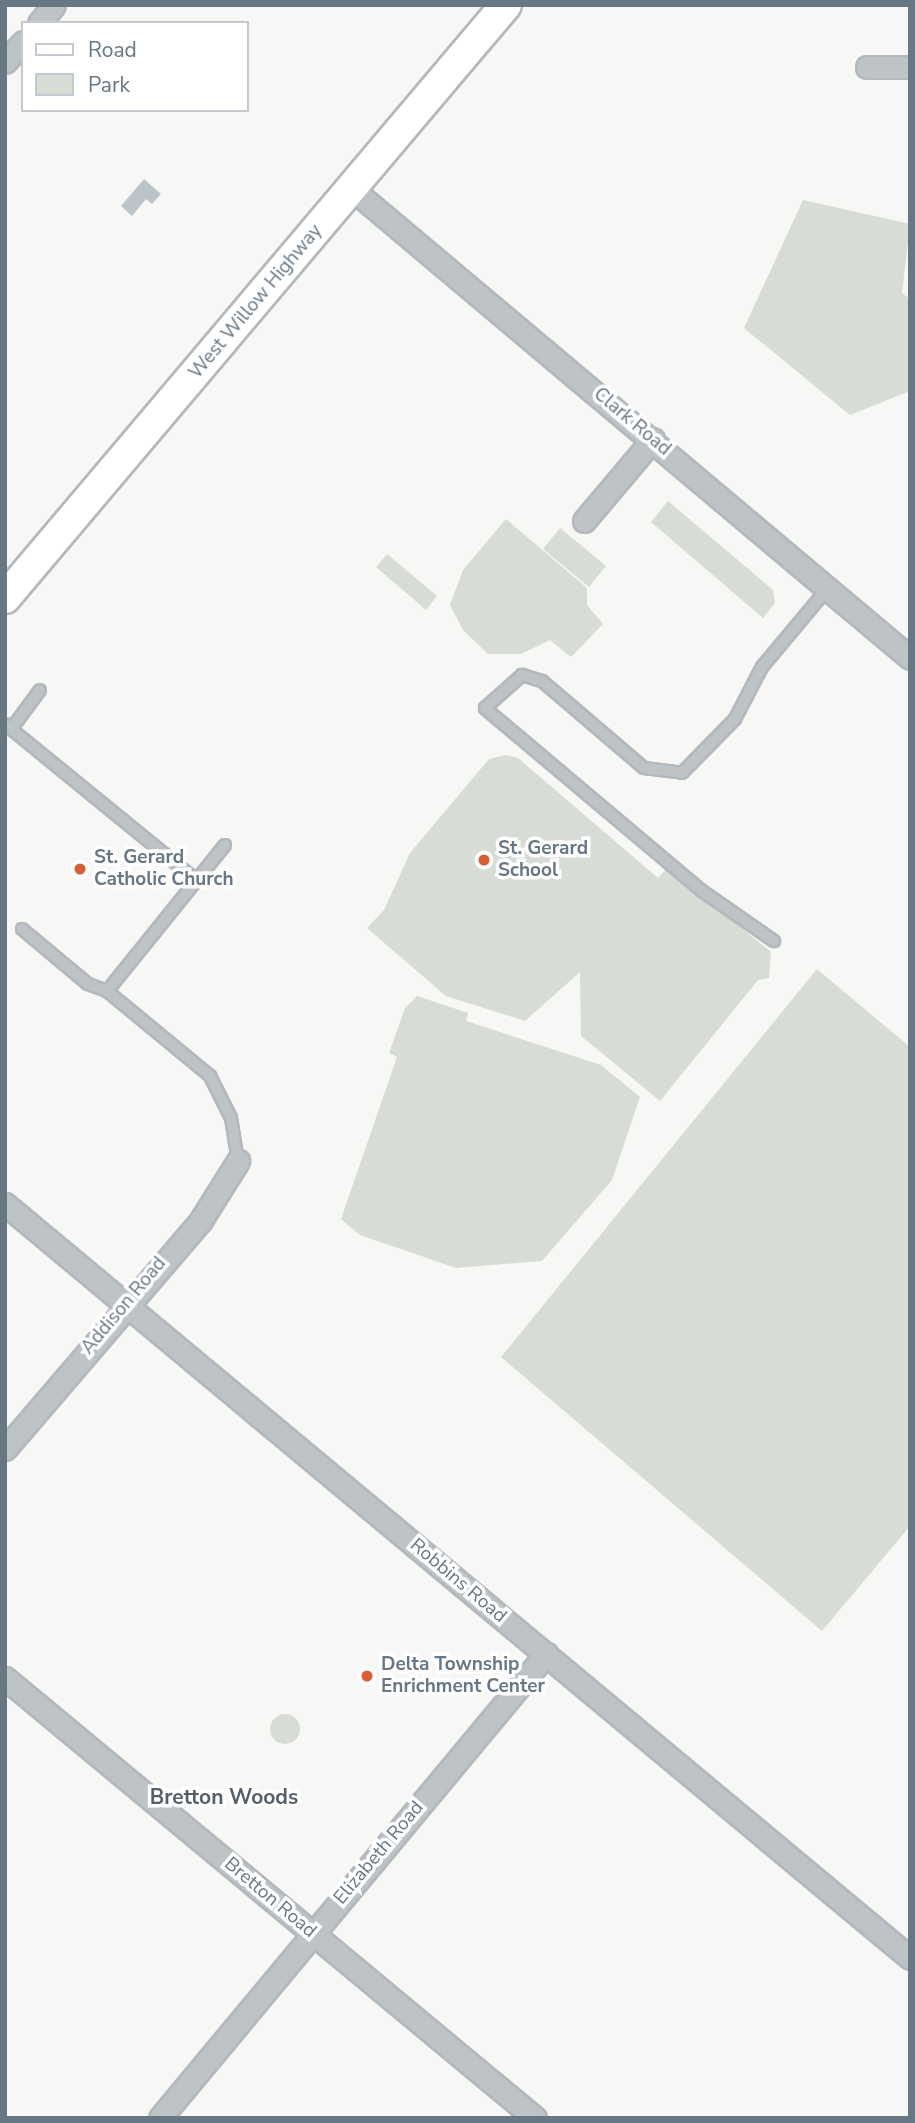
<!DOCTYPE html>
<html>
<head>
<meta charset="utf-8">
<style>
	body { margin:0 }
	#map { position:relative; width:915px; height:2123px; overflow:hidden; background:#f7f7f5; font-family:"Nunito Sans",sans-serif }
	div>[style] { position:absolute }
	.green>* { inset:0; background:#d7dcd4 }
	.round { border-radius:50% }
	.water>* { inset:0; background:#bac4c9 }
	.roads { filter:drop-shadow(2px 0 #b3b8bd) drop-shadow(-2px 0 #b3b8bd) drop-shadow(0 2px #b3b8bd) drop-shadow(0 -2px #b3b8bd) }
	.lane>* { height:10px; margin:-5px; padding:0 5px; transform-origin:5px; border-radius:5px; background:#bec3c6 }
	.street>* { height:21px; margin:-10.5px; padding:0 10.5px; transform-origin:10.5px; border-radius:10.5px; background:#bec3c6 }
	.secondary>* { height:30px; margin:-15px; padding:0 15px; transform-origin:15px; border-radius:15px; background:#fff }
	.dots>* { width:19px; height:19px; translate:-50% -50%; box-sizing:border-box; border:4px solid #fff; border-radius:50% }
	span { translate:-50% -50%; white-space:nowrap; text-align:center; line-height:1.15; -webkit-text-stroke:7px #fff; paint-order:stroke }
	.street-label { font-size:19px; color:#687784 }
	.poi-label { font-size:19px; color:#687784; font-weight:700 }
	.left { translate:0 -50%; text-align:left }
	.neighbourhood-label { font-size:21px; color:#56606a; font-weight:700 }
	.frame { position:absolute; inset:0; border:7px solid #687784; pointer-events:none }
	.legend { position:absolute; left:21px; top:21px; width:228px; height:91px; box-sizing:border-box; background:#fff; border:2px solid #c3c9ce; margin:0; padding:9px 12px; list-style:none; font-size:21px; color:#687784 }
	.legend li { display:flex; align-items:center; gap:14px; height:35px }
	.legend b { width:35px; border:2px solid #c3c9ce }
</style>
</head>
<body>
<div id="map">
	<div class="green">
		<i style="clip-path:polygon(803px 200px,910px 224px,902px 293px,910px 299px,910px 391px,850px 415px,744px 328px)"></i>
		<i style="clip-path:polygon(668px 501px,773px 590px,775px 603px,763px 618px,651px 522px)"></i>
		<i style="clip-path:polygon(506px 519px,587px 588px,587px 605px,603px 624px,571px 657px,550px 640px,521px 654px,488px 654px,463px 630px,450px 605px,463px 570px)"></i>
		<i style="clip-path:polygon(560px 528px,606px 566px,589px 587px,543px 549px)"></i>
		<i style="clip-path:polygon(387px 554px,437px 596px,426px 610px,376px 567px)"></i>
		<i style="clip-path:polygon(506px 755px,518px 758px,658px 878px,667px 868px,771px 952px,769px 978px,758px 980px,660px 1101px,581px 1036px,580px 972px,525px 1021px,446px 996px,367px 928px,384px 910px,410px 853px,489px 759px)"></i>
		<i style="clip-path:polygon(817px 969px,910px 1047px,910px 1526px,822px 1631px,501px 1357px)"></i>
		<i style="clip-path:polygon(417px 996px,468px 1013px,466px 1021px,601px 1065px,640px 1097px,612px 1180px,542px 1261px,456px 1268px,360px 1235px,341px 1219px,397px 1057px,389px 1053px,405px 1008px)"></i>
		<i class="round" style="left:270px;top:1714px;width:30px;height:30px"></i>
	</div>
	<div class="water">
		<i style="clip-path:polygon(144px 179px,161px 194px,152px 204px,146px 199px,132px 216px,121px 206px)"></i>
	</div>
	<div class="roads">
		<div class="lane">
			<i style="left:5px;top:724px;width:247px;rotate:39.2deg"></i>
			<i style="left:12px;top:728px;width:47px;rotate:-53.6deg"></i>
			<i style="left:225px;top:845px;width:188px;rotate:128.9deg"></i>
			<i style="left:107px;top:991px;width:134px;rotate:39.5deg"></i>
			<i style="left:210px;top:1076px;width:47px;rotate:63.4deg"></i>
			<i style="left:231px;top:1118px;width:44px;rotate:80.8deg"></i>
			<i style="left:22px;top:929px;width:86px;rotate:39.8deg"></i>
			<i style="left:88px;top:984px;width:20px;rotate:20deg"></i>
			<i style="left:774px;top:941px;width:88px;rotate:-145.2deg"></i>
			<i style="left:702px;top:891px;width:284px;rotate:-139.9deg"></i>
			<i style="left:485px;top:708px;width:50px;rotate:-41.7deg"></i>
			<i style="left:522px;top:675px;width:21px;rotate:17deg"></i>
			<i style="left:542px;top:681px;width:134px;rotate:40.5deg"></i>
			<i style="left:644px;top:768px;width:38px;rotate:7deg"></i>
			<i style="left:682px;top:773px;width:76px;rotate:-45.5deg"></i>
			<i style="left:735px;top:719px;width:59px;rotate:-62.6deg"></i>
			<i style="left:762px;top:667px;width:104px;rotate:-50.1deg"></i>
		</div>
		<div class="street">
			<i style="left:39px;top:23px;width:23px;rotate:-50deg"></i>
			<i style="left:5px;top:62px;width:27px;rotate:-48deg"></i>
			<i style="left:867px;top:67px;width:43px"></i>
			<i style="left:352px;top:189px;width:729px;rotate:40.05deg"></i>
			<i style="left:584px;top:521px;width:107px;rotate:-49.9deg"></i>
			<i style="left:5px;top:1204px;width:1178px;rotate:39.8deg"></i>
			<i style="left:5px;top:1449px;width:301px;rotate:-49.4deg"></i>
			<i style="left:201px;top:1220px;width:70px;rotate:-57.9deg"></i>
			<i style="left:5px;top:1678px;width:689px;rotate:39.7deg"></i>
			<i style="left:160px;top:2118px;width:604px;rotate:-50.24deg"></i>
		</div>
		<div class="secondary">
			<i style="left:5px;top:598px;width:776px;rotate:-49.81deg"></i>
		</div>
	</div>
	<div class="dots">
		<i style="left:484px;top:860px;background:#da5e32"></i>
		<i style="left:80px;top:869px;background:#da5e32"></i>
		<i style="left:367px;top:1676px;background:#da5e32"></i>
	</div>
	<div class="street-label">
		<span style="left:256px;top:302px;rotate:-50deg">West Willow Highway</span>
		<span style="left:632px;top:422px;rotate:40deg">Clark Road</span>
		<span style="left:124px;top:1306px;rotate:-50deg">Addison Road</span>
		<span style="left:458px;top:1581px;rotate:40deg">Robbins Road</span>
		<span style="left:379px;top:1853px;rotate:-50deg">Elizabeth Road</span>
		<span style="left:270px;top:1898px;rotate:40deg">Bretton Road</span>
	</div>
	<div class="poi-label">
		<span class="left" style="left:498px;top:860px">St. Gerard<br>School</span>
		<span class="left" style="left:94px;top:869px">St. Gerard<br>Catholic Church</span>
		<span class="left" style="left:381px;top:1676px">Delta Township<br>Enrichment Center</span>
	</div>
	<div class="neighbourhood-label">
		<span style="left:224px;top:1797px">Bretton Woods</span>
	</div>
	<div class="frame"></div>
	<ul class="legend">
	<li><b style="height:9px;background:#fff"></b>Road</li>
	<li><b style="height:19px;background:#d7dcd4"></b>Park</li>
	</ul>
</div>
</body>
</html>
